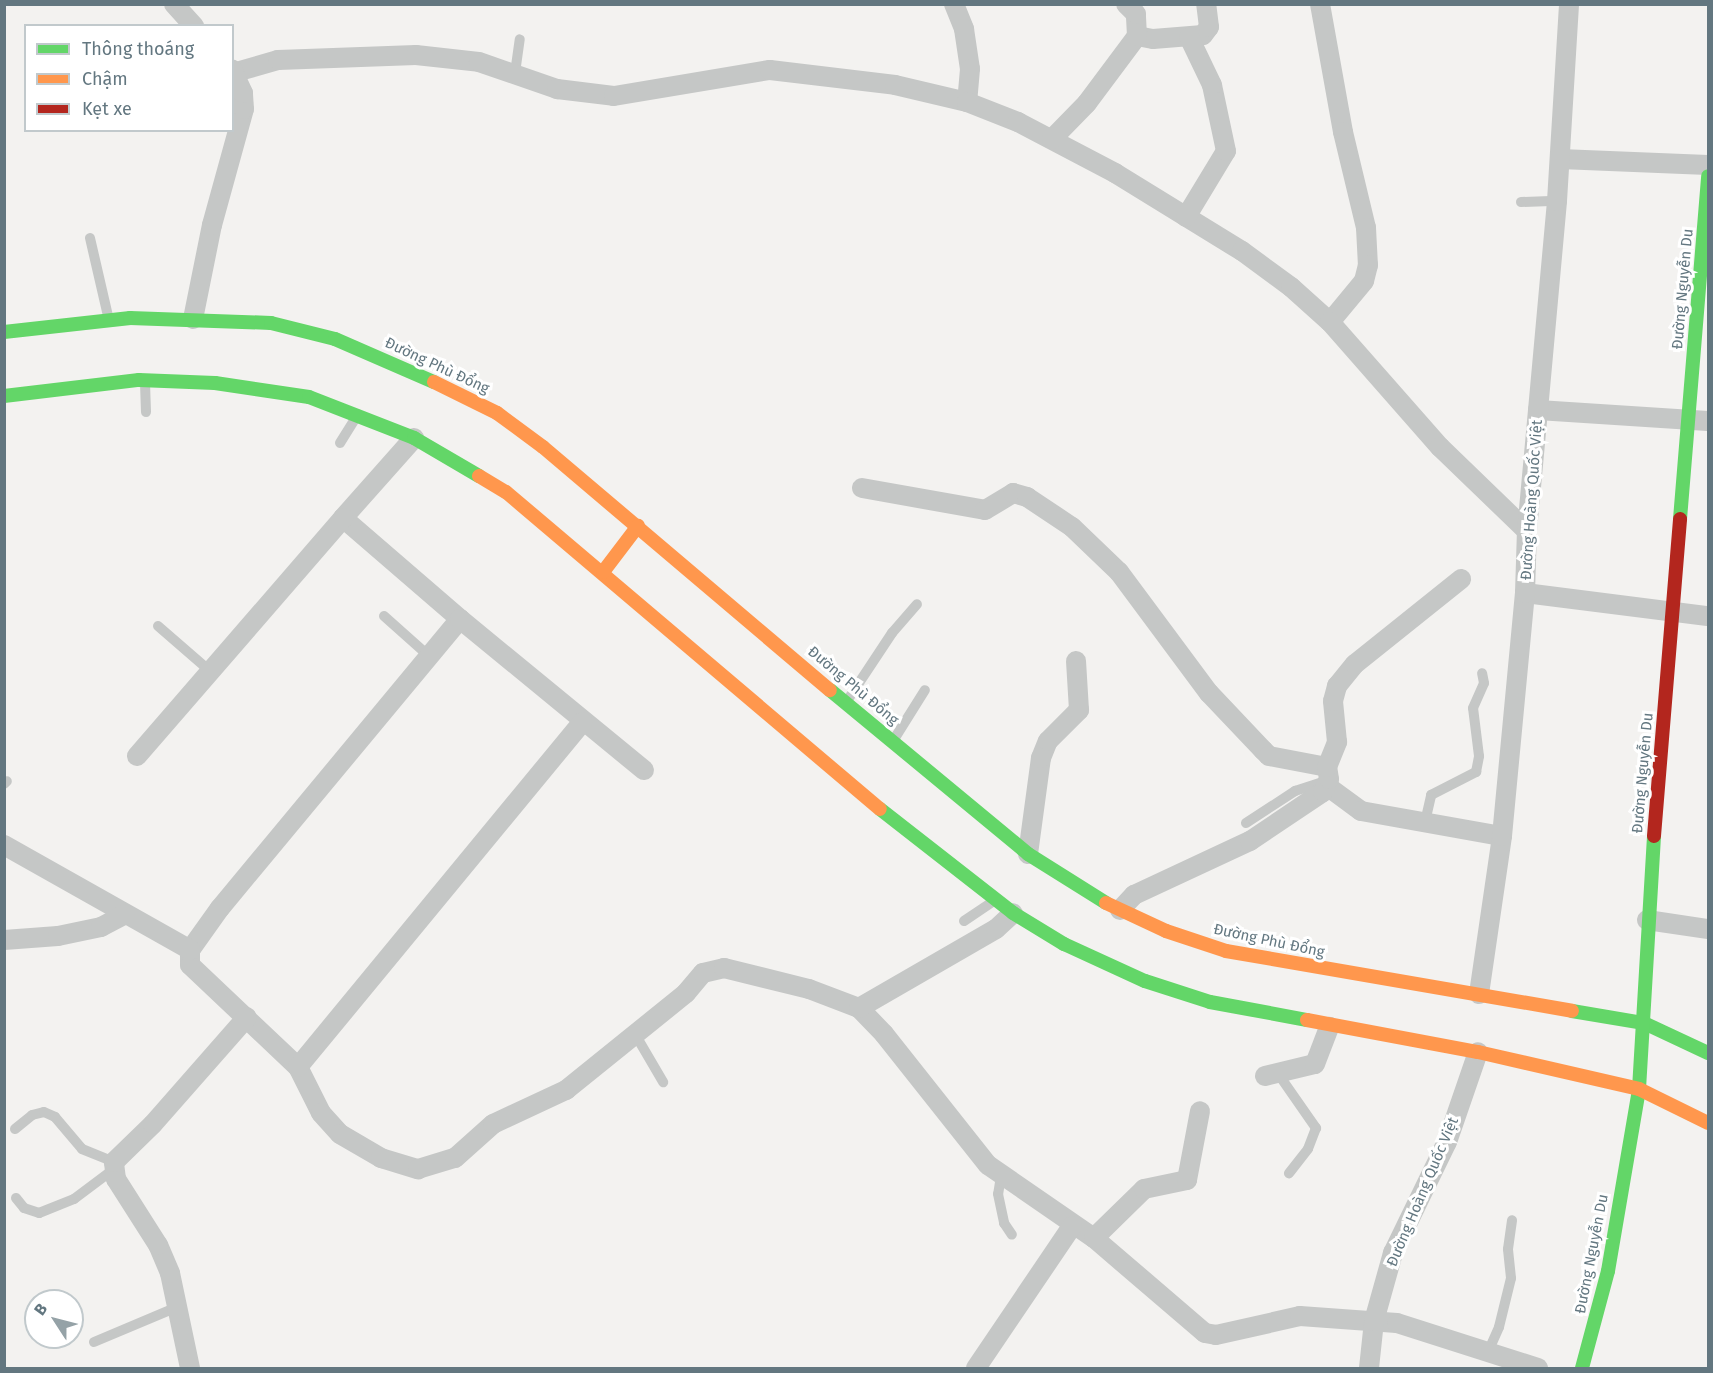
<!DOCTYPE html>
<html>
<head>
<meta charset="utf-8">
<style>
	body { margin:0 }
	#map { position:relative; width:1713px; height:1373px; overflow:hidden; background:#f3f2f0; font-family:"Fira Sans",sans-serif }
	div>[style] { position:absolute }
	.lane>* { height:10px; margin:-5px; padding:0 5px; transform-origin:5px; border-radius:5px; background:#c5c7c6 }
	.street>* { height:20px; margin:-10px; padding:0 10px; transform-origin:10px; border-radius:10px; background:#c5c7c6 }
	.fast>* { height:14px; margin:-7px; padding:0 7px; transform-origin:7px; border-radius:7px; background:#63d668 }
	.slow>* { height:14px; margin:-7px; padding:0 7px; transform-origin:7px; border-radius:7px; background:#ff974d }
	.jam>* { height:14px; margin:-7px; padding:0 7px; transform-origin:7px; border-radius:7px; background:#b3261e }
	span { translate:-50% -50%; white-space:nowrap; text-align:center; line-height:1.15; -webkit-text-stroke:6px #fff; paint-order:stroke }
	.street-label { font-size:15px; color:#637780 }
	.frame { position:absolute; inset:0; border:6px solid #637780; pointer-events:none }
	.legend { position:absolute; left:24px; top:24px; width:210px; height:108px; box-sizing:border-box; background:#fff; border:2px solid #c1c9cc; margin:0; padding:8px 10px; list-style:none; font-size:18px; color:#637780 }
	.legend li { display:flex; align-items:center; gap:12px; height:30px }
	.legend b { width:30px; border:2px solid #c1c9cc }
	.north { position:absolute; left:24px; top:1289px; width:60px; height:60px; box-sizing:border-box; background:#fff; border:2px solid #c1c9cc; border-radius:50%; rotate:306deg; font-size:16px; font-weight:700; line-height:24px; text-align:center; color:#637780 }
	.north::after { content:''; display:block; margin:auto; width:21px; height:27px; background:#95a2a7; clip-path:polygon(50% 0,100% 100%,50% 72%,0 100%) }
</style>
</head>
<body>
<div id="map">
	<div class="lane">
		<i style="left:515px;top:73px;width:34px;rotate:-82deg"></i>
		<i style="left:1521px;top:202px;width:36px;rotate:-2deg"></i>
		<i style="left:90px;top:238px;width:84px;rotate:77deg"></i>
		<i style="left:145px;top:383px;width:29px;rotate:88deg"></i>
		<i style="left:340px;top:443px;width:34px;rotate:-58deg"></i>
		<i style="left:384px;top:616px;width:62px;rotate:41.7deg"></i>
		<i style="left:158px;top:626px;width:69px;rotate:40.9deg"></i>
		<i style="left:847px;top:701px;width:82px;rotate:-56.5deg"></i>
		<i style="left:892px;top:633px;width:38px;rotate:-49deg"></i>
		<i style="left:893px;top:741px;width:60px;rotate:-57.9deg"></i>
		<i style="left:4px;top:784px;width:4px;rotate:-45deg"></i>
		<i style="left:1425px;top:822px;width:28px;rotate:-77deg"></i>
		<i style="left:1431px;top:795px;width:51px;rotate:-27.1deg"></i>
		<i style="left:1476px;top:772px;width:16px;rotate:-79deg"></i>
		<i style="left:1479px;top:756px;width:48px;rotate:-97.1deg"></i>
		<i style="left:1473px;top:708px;width:27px;rotate:-66deg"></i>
		<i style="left:1484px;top:683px;width:10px;rotate:-101deg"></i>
		<i style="left:1246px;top:823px;width:59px;rotate:-33.1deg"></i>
		<i style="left:1295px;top:791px;width:29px;rotate:-18deg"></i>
		<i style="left:964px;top:921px;width:37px;rotate:-34deg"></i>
		<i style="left:635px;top:1034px;width:56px;rotate:59.7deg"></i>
		<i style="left:1279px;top:1075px;width:65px;rotate:55.1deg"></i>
		<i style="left:1316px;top:1128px;width:22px;rotate:111deg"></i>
		<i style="left:1308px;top:1149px;width:31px;rotate:128deg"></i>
		<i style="left:15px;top:1129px;width:22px;rotate:-39deg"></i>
		<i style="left:32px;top:1115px;width:12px;rotate:-14deg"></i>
		<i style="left:44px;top:1112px;width:12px;rotate:24deg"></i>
		<i style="left:55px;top:1117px;width:42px;rotate:49.8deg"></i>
		<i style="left:82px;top:1149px;width:35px;rotate:22deg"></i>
		<i style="left:1001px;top:1176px;width:18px;rotate:99deg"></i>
		<i style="left:998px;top:1194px;width:30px;rotate:78deg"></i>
		<i style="left:1004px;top:1223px;width:14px;rotate:56deg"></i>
		<i style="left:16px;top:1198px;width:13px;rotate:51deg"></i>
		<i style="left:24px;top:1208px;width:16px;rotate:18deg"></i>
		<i style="left:39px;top:1213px;width:38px;rotate:-22deg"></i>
		<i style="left:74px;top:1199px;width:50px;rotate:-36.9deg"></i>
		<i style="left:94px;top:1342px;width:88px;rotate:-22.8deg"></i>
		<i style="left:1488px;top:1352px;width:27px;rotate:-66deg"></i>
		<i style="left:1499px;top:1327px;width:50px;rotate:-76.2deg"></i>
		<i style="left:1511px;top:1278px;width:29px;rotate:-96deg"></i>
		<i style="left:1508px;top:1249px;width:29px;rotate:-82deg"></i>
	</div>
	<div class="street">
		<i style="left:174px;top:4px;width:30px;rotate:48deg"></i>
		<i style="left:954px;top:4px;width:27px;rotate:68deg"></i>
		<i style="left:964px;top:29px;width:40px;rotate:81.5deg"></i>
		<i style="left:970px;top:69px;width:33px;rotate:95deg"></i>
		<i style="left:1320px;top:4px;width:130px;rotate:79.8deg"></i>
		<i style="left:1343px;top:132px;width:99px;rotate:76.5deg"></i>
		<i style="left:1366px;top:228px;width:37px;rotate:87deg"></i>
		<i style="left:1368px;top:265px;width:16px;rotate:104deg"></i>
		<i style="left:1364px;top:281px;width:53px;rotate:129.7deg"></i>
		<i style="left:1137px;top:36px;width:16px;rotate:11deg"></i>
		<i style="left:1153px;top:39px;width:50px;rotate:-4.6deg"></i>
		<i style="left:1203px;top:35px;width:10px;rotate:-53deg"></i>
		<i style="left:1209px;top:27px;width:23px;rotate:-97deg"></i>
		<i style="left:236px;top:72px;width:44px;rotate:-15.9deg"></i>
		<i style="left:278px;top:60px;width:138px;rotate:-2.1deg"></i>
		<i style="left:416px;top:55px;width:63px;rotate:6.3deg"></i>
		<i style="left:479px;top:62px;width:83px;rotate:19.1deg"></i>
		<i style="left:557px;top:89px;width:57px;rotate:7deg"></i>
		<i style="left:614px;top:96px;width:158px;rotate:-9.5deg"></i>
		<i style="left:770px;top:70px;width:126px;rotate:6.8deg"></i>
		<i style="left:895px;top:85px;width:74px;rotate:13.3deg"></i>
		<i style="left:967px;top:102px;width:55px;rotate:21.4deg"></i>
		<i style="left:1018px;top:122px;width:110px;rotate:27.7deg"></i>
		<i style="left:1115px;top:173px;width:149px;rotate:31.6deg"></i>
		<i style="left:1242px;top:251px;width:61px;rotate:36.3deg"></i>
		<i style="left:1291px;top:287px;width:52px;rotate:41.9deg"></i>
		<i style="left:1330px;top:322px;width:167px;rotate:48.7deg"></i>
		<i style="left:1440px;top:447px;width:121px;rotate:44deg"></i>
		<i style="left:1052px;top:139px;width:50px;rotate:-45.8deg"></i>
		<i style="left:1087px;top:103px;width:84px;rotate:-53.3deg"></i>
		<i style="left:1137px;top:36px;width:22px;rotate:-93deg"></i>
		<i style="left:1136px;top:14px;width:14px;rotate:-135deg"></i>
		<i style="left:1560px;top:159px;width:148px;rotate:2.3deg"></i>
		<i style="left:1186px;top:217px;width:77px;rotate:-58.8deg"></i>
		<i style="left:1226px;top:151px;width:67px;rotate:-102deg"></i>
		<i style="left:1212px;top:85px;width:53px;rotate:-115.6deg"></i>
		<i style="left:193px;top:319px;width:96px;rotate:-78.6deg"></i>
		<i style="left:212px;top:225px;width:120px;rotate:-74.6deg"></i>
		<i style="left:244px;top:109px;width:16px;rotate:-94deg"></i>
		<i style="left:243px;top:93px;width:26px;rotate:-115deg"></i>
		<i style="left:1538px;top:410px;width:170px;rotate:3.7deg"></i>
		<i style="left:414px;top:438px;width:107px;rotate:131.6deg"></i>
		<i style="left:343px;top:518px;width:155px;rotate:40.8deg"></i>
		<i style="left:460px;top:619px;width:376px;rotate:129.7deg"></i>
		<i style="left:220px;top:908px;width:52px;rotate:125.5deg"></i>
		<i style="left:190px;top:950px;width:15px;rotate:90deg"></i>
		<i style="left:190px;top:965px;width:149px;rotate:43.4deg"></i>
		<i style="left:298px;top:1067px;width:51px;rotate:63.4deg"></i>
		<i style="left:321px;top:1113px;width:28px;rotate:48deg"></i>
		<i style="left:340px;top:1134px;width:48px;rotate:30.3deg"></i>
		<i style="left:381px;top:1158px;width:39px;rotate:17deg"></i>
		<i style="left:418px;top:1169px;width:39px;rotate:-17deg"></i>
		<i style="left:455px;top:1158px;width:51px;rotate:-41.8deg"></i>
		<i style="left:493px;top:1124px;width:81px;rotate:-25deg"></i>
		<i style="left:566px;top:1090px;width:154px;rotate:-38.9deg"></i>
		<i style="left:686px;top:993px;width:26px;rotate:-50deg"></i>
		<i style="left:703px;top:973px;width:22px;rotate:-13deg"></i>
		<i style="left:724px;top:968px;width:88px;rotate:13.9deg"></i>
		<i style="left:809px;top:989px;width:53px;rotate:20.8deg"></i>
		<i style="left:859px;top:1008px;width:36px;rotate:46deg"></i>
		<i style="left:884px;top:1034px;width:167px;rotate:51.6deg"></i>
		<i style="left:988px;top:1165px;width:129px;rotate:34.6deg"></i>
		<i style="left:1094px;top:1238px;width:146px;rotate:40.6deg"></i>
		<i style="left:1205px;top:1333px;width:11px;rotate:10deg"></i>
		<i style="left:1216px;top:1335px;width:86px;rotate:-12.7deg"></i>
		<i style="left:1300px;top:1316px;width:97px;rotate:4.1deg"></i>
		<i style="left:1397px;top:1323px;width:148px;rotate:17.7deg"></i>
		<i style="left:862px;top:488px;width:125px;rotate:10.1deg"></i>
		<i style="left:985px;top:510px;width:33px;rotate:-31deg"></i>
		<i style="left:1013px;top:493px;width:15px;rotate:16deg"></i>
		<i style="left:1027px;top:497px;width:54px;rotate:33.7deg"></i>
		<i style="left:1072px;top:527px;width:65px;rotate:43.8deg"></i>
		<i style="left:1119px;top:572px;width:151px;rotate:53.4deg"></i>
		<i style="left:1209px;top:693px;width:79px;rotate:46.5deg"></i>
		<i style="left:1263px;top:750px;width:8px;rotate:45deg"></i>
		<i style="left:1269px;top:756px;width:59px;rotate:10.7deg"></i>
		<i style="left:1525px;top:593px;width:184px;rotate:7.2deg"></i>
		<i style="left:460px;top:619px;width:238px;rotate:39.4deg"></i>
		<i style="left:137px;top:756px;width:315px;rotate:-49.1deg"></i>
		<i style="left:1327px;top:786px;width:42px;rotate:36.3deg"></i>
		<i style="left:1361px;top:811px;width:143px;rotate:10.1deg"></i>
		<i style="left:4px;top:845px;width:214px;rotate:29.4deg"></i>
		<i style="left:1028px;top:854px;width:97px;rotate:-82.3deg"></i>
		<i style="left:1041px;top:758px;width:18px;rotate:-68deg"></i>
		<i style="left:1048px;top:741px;width:44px;rotate:-45deg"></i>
		<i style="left:1079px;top:710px;width:49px;rotate:-93.5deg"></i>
		<i style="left:1120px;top:910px;width:21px;rotate:-47deg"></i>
		<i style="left:1134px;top:895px;width:128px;rotate:-25deg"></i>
		<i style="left:1250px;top:841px;width:88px;rotate:-33.9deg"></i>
		<i style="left:1323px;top:792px;width:14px;rotate:-65deg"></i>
		<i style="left:1329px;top:779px;width:12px;rotate:-99deg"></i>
		<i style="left:1327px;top:767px;width:27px;rotate:-68deg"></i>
		<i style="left:1337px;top:742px;width:41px;rotate:-95.6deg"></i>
		<i style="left:1333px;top:701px;width:16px;rotate:-75deg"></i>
		<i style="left:1337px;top:686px;width:28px;rotate:-51deg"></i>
		<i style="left:1355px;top:664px;width:136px;rotate:-38.7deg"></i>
		<i style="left:1647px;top:920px;width:62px;rotate:8.4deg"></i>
		<i style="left:4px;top:940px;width:54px;rotate:-4.2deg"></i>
		<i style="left:58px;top:936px;width:44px;rotate:-11.8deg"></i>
		<i style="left:101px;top:927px;width:27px;rotate:-28deg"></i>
		<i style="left:1479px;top:994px;width:160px;rotate:-81.7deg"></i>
		<i style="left:1502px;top:836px;width:244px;rotate:-84.6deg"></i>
		<i style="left:1525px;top:593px;width:62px;rotate:-88.2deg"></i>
		<i style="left:1527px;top:531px;width:331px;rotate:-84.8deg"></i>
		<i style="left:1557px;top:201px;width:197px;rotate:-86.5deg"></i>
		<i style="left:859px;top:1008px;width:158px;rotate:-30deg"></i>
		<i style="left:996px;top:929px;width:23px;rotate:-43deg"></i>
		<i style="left:298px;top:1067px;width:447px;rotate:-50.5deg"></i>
		<i style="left:1265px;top:1076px;width:51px;rotate:-13.5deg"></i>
		<i style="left:1315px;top:1064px;width:40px;rotate:-69deg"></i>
		<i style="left:1094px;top:1238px;width:70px;rotate:-44.4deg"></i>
		<i style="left:1144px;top:1189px;width:44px;rotate:-11.8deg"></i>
		<i style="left:1187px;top:1180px;width:70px;rotate:-79.3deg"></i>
		<i style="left:190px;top:1368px;width:97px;rotate:-101.9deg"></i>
		<i style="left:170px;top:1273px;width:30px;rotate:-113deg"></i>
		<i style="left:158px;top:1245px;width:78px;rotate:-122.5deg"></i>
		<i style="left:116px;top:1179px;width:17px;rotate:-97deg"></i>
		<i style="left:114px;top:1162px;width:54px;rotate:-44.3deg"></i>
		<i style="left:153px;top:1124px;width:142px;rotate:-48.7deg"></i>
		<i style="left:976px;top:1368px;width:171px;rotate:-55.9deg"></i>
		<i style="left:1369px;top:1368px;width:47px;rotate:-83.9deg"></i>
		<i style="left:1374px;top:1321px;width:71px;rotate:-74.4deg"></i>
		<i style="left:1393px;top:1253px;width:123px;rotate:-64.1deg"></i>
		<i style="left:1447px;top:1142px;width:95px;rotate:-71deg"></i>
	</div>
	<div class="fast">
		<i style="left:4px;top:332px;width:127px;rotate:-6.3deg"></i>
		<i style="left:130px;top:318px;width:141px;rotate:2deg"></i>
		<i style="left:271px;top:323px;width:66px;rotate:14deg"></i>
		<i style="left:335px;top:339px;width:108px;rotate:23.5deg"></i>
		<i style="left:4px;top:396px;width:136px;rotate:-6.8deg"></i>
		<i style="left:139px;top:380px;width:76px;rotate:2.3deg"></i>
		<i style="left:215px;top:383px;width:95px;rotate:8.5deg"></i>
		<i style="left:309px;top:397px;width:113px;rotate:21.3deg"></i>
		<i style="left:414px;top:438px;width:75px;rotate:30.3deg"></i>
		<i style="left:1680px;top:519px;width:344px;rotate:-85.3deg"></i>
		<i style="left:830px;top:690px;width:257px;rotate:39.6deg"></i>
		<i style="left:1028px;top:854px;width:92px;rotate:32.1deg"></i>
		<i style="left:880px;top:809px;width:169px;rotate:38deg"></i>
		<i style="left:1013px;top:913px;width:60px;rotate:31.3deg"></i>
		<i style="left:1064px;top:944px;width:89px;rotate:24.6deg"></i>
		<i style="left:1145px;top:981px;width:68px;rotate:17.9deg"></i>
		<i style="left:1210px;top:1002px;width:99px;rotate:10.5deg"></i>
		<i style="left:1572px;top:1011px;width:73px;rotate:9.5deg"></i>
		<i style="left:1644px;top:1023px;width:71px;rotate:25.1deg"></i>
		<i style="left:1582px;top:1368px;width:100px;rotate:-75deg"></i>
		<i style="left:1608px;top:1271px;width:185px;rotate:-80.3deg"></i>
		<i style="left:1639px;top:1089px;width:253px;rotate:-86.6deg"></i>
	</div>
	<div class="slow">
		<i style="left:434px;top:382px;width:70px;rotate:26.2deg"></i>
		<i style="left:497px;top:413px;width:57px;rotate:36.5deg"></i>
		<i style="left:543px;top:447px;width:376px;rotate:40.3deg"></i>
		<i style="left:479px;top:476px;width:31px;rotate:31deg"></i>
		<i style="left:506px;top:492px;width:490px;rotate:40.3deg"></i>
		<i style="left:603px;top:572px;width:58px;rotate:-52.7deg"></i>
		<i style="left:1106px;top:903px;width:66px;rotate:25deg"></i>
		<i style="left:1166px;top:931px;width:63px;rotate:18.4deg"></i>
		<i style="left:1226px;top:951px;width:351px;rotate:9.8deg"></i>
		<i style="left:1307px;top:1020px;width:174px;rotate:10.6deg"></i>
		<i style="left:1478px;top:1052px;width:165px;rotate:12.9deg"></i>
		<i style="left:1639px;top:1089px;width:77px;rotate:26.2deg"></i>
	</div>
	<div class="jam">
		<i style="left:1654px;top:836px;width:318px;rotate:-85.3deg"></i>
	</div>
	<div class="street-label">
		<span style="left:1683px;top:289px;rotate:-85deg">Đường Nguyễn Du</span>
		<span style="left:437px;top:366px;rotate:25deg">Đường Phù Đổng</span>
		<span style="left:1532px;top:500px;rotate:-86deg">Đường Hoàng Quốc Việt</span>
		<span style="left:853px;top:686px;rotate:40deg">Đường Phù Đổng</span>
		<span style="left:1643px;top:773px;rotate:-85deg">Đường Nguyễn Du</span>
		<span style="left:1269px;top:941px;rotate:12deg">Đường Phù Đổng</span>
		<span style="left:1423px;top:1192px;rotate:-67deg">Đường Hoàng Quốc Việt</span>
		<span style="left:1592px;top:1254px;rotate:-79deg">Đường Nguyễn Du</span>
	</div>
	<div class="frame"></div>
	<ul class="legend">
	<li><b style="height:8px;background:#63d668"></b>Thông thoáng</li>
	<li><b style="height:8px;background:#ff974d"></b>Chậm</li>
	<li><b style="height:8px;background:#b3261e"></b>Kẹt xe</li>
	</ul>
	<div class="north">B</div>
</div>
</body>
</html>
